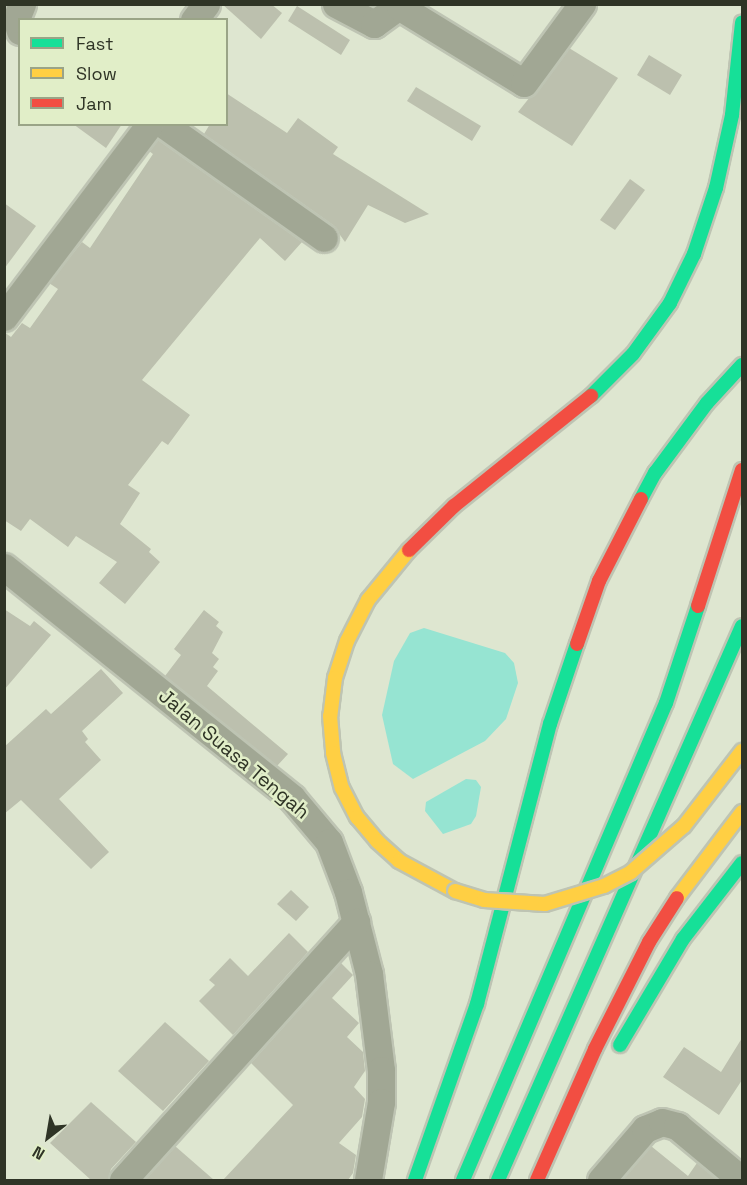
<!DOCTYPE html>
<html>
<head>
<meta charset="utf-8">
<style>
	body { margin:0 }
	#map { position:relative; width:747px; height:1185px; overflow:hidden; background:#dee6d0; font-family:"Space Grotesk",sans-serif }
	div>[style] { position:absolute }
	.water>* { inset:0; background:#96e4d2 }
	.building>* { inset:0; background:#bcc0ae }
	.roads { filter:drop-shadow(2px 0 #bec4b3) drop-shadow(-2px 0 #bec4b3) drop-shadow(0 2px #bec4b3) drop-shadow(0 -2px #bec4b3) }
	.street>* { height:27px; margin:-13.5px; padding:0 13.5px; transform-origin:13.5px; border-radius:13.5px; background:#a1a794 }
	.fast>* { height:14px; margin:-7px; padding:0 7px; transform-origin:7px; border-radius:7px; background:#16e098 }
	.slow>* { height:14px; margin:-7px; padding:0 7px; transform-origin:7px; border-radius:7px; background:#ffcf43 }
	.jam>* { height:14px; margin:-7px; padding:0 7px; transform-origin:7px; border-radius:7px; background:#f24e42 }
	.bridges { filter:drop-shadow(2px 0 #bec4b3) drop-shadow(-2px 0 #bec4b3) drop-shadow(0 2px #bec4b3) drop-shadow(0 -2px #bec4b3) }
	.slow-bridge>* { height:14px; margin:-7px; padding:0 7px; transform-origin:7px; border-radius:7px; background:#ffcf43 }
	span { translate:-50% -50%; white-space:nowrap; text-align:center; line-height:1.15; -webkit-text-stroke:5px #e1eec8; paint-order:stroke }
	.street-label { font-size:20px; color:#2f3426 }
	.frame { position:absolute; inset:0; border:6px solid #2f3426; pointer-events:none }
	.legend { position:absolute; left:18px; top:18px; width:210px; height:108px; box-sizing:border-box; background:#e1eec8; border:2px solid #9aa487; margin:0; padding:8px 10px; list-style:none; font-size:18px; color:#2f3426 }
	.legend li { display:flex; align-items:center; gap:12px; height:30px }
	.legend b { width:30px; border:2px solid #9aa487 }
	.north { position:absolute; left:18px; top:1107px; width:60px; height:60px; -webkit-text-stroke:4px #e1eec8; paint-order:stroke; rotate:211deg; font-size:16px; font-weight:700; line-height:24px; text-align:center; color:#2f3426 }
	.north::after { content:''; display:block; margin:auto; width:21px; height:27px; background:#2f3426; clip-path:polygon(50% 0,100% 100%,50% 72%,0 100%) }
</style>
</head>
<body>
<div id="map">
	<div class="water">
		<i style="clip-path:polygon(424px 628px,505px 653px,514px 663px,518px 683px,506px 719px,485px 741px,413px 779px,393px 764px,382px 715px,394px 661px,410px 633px)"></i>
		<i style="clip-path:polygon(466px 779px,476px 780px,481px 787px,476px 816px,471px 824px,443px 834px,425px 811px,426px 802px)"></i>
	</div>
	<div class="building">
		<i style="clip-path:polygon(222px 4px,271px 4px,282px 13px,261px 39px)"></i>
		<i style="clip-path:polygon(297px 6px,350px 40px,341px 55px,288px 21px)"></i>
		<i style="clip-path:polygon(569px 48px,618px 78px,572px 146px,518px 112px)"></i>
		<i style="clip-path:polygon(649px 55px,682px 75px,670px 95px,637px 75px)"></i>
		<i style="clip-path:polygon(416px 87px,481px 126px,472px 141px,407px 101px)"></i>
		<i style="clip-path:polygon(226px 93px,287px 133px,298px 118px,338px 147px,333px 154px,429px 214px,405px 223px,368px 205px,345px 242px,333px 225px,204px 134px,210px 124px,226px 124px)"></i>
		<i style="clip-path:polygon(73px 124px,122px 124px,106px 148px)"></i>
		<i style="clip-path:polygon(158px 140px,302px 242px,285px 261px,260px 238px,142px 380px,190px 415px,168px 445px,162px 441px,128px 485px,140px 493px,120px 524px,151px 549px,149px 552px,160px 562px,125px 604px,99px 583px,117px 562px,76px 536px,68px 547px,30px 519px,21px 531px,4px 520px,4px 332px,11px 337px,22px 323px,30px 328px,58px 289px,49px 283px,82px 242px,90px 248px,153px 154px,149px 151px)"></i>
		<i style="clip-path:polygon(630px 179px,645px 190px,615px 230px,600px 220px)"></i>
		<i style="clip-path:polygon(4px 203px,36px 226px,4px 269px)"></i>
		<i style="clip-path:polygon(4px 609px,30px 626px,34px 621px,51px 635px,4px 690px)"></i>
		<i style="clip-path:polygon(204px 610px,219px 622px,216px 626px,223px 632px,212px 653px,219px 659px,213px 667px,218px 671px,207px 686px,288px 754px,277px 766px,165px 676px,181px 655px,174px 649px)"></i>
		<i style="clip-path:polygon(101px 669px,123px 693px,82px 731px,88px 739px,85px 742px,101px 760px,59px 799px,109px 852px,91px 869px,21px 800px,4px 814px,4px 747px,46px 709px,51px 714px)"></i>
		<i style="clip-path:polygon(291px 890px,309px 907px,296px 921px,277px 904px)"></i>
		<i style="clip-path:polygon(289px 933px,308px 952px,233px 1035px,199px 1001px,215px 985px,209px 980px,230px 958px,248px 976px)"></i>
		<i style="clip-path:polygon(341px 963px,353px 975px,332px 998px,359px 1023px,347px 1037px,363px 1052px,365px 1071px,354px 1087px,365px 1099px,362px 1117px,339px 1143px,356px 1155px,353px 1173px,348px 1180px,223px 1180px,293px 1105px,251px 1063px)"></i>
		<i style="clip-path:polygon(165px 1022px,209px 1061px,163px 1111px,118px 1071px)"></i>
		<i style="clip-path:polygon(742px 1038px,742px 1080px,719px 1115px,663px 1077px,684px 1047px,721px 1072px)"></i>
		<i style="clip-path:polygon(91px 1102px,136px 1142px,111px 1169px,108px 1180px,91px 1180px,50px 1143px)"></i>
		<i style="clip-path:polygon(175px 1146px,214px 1180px,144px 1180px)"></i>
		<i style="clip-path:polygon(651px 1146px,688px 1176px,697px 1163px,718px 1180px,621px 1180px)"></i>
	</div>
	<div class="roads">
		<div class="street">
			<i style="left:336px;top:4px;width:43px;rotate:27.8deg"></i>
			<i style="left:374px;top:24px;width:34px;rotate:-36deg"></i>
			<i style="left:400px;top:7px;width:145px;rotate:31.5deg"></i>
			<i style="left:524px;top:83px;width:98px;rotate:-53.7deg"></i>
			<i style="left:194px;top:20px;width:20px;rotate:-53deg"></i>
			<i style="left:20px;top:31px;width:13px;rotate:-108deg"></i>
			<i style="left:16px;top:19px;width:16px;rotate:-68deg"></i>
			<i style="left:163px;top:124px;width:197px;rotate:35.3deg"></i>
			<i style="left:4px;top:317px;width:242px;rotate:-52.9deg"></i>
			<i style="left:4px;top:567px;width:369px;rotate:38.7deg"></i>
			<i style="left:292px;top:798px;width:57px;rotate:49.9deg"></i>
			<i style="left:329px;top:842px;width:53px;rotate:69.2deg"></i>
			<i style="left:348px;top:892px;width:85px;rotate:75.6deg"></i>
			<i style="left:369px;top:974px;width:97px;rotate:82.9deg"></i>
			<i style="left:381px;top:1070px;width:32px;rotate:90deg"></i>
			<i style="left:381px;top:1102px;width:79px;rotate:99.5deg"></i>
			<i style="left:123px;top:1180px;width:348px;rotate:-47.9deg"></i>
			<i style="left:601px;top:1180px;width:67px;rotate:-49.2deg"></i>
			<i style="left:645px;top:1129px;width:18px;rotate:-22deg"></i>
			<i style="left:662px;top:1122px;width:16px;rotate:15deg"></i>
			<i style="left:677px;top:1126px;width:85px;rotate:39.7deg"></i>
		</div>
		<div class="fast">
			<i style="left:591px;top:396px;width:59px;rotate:-45deg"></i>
			<i style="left:633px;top:354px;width:63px;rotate:-54deg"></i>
			<i style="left:670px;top:303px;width:55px;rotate:-63.9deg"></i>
			<i style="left:694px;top:254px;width:70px;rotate:-71.6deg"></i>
			<i style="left:716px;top:188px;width:75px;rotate:-77.6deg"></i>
			<i style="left:732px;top:115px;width:93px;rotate:-83.8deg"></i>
			<i style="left:641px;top:499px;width:30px;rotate:-62deg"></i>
			<i style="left:655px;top:473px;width:87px;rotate:-53.4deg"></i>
			<i style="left:707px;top:403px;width:52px;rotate:-47.4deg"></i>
			<i style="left:620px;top:1045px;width:123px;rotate:-59.3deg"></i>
			<i style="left:683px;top:939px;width:96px;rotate:-52.2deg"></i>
			<i style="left:415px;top:1180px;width:187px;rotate:-70.6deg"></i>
			<i style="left:477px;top:1004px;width:289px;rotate:-75.4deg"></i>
			<i style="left:550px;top:724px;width:84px;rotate:-71.4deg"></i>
			<i style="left:463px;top:1180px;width:518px;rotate:-66.95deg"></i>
			<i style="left:666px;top:703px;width:102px;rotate:-71.7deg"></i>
			<i style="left:498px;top:1180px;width:605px;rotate:-66.23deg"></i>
		</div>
		<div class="slow">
			<i style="left:409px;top:550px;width:65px;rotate:129.4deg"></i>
			<i style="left:368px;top:600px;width:46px;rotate:117.1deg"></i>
			<i style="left:347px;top:641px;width:39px;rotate:108deg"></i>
			<i style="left:335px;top:678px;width:38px;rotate:97deg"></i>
			<i style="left:330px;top:716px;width:37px;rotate:85deg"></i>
			<i style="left:333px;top:753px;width:36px;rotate:76deg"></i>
			<i style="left:342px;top:788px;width:33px;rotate:63deg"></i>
			<i style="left:357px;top:817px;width:31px;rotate:50deg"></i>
			<i style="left:377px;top:841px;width:30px;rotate:42deg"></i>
			<i style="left:399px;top:861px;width:64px;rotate:28.2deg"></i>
			<i style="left:677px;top:898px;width:108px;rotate:-52.9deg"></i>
		</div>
		<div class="jam">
			<i style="left:409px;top:550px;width:63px;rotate:-44.4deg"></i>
			<i style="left:454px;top:506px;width:176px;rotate:-38.8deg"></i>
			<i style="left:698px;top:606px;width:143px;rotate:-72.1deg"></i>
			<i style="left:577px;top:644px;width:67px;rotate:-70.8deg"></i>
			<i style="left:599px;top:581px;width:92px;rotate:-62.9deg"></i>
			<i style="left:537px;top:1180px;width:143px;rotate:-66.1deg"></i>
			<i style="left:595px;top:1049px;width:120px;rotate:-63.2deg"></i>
			<i style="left:649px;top:942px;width:52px;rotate:-57.5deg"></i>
		</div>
	</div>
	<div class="bridges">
		<div class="slow-bridge">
			<i style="left:455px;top:891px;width:30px;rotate:17deg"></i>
			<i style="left:484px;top:900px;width:61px;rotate:3.8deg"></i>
			<i style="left:545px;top:904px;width:62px;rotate:-17deg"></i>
			<i style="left:604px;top:886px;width:30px;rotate:-27deg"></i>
			<i style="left:631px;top:872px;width:70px;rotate:-41deg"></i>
			<i style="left:684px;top:826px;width:95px;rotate:-52.3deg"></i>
		</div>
	</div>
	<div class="street-label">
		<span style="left:234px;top:754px;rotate:40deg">Jalan Suasa Tengah</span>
	</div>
	<div class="frame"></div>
	<ul class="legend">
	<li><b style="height:8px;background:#16e098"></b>Fast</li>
	<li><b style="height:8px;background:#ffcf43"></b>Slow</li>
	<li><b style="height:8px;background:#f24e42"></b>Jam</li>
	</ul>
	<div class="north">N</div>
</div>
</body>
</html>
